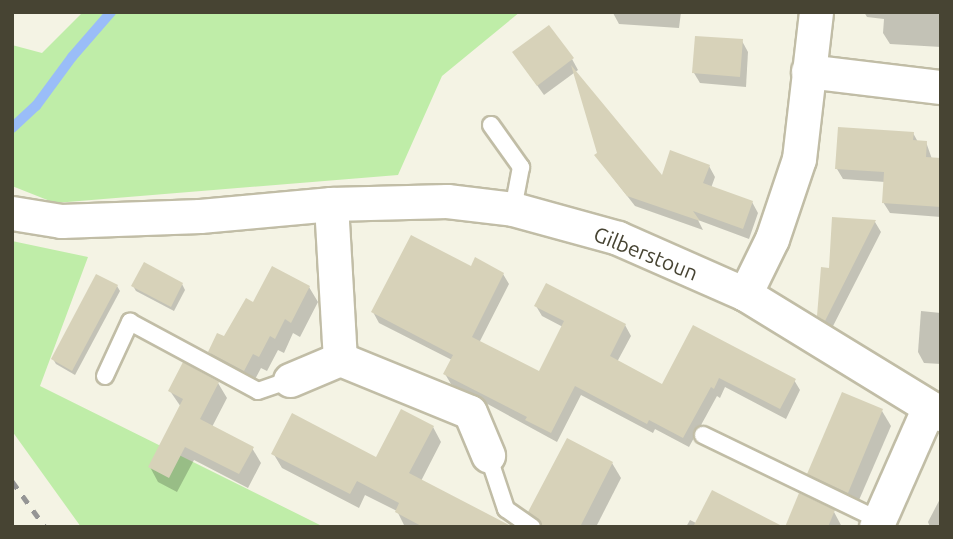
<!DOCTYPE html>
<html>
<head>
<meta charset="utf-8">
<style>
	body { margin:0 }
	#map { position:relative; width:953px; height:539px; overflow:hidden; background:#f4f3e4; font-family:Ubuntu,sans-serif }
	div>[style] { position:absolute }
	.green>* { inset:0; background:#bfeda8 }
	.shadow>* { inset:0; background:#0003 }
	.stream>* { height:10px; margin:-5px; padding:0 5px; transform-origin:5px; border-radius:5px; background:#9abdf8 }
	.building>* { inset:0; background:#d7d2b9 }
	.roads { filter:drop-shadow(2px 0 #c1bda6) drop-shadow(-2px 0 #c1bda6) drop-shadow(0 2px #c1bda6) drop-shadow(0 -2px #c1bda6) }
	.service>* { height:16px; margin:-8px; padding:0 8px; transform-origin:8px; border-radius:8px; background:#fff }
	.minor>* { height:33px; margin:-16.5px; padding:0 16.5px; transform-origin:16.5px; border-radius:16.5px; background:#fff }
	.rail>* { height:5px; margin-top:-2.5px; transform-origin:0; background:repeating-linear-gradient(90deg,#959595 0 9px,transparent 0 18px) }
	span { translate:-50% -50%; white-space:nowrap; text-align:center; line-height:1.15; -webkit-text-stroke:5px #fff; paint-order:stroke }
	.street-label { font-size:21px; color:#474433 }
	.frame { position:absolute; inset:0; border:14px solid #474433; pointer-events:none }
</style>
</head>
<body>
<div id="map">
	<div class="green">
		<i style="clip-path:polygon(83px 12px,303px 13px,520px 12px,442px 76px,398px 175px,55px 203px,12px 186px,12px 45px,42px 53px)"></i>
		<i style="clip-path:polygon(12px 241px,88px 257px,40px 386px,324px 527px,81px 527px,12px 431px)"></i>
	</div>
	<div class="shadow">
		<i style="clip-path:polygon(681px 12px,679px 28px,619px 24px,613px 13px)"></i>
		<i style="clip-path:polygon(864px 12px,941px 12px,941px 47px,890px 44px,883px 33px,884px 19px,867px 17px)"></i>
		<i style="clip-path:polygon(742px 41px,748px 52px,746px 87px,700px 83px,694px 73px)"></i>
		<i style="clip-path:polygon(572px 59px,578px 70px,544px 95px,521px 63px)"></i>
		<i style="clip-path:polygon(913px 133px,918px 142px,926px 142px,932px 159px,941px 160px,941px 217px,890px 213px,883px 202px,885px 182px,843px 179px,837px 169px)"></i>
		<i style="clip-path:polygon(596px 156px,662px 178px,709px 166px,715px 177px,711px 188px,752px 202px,758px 213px,749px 239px,698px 220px,703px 230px,635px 206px)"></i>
		<i style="clip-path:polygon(834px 219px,875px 222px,881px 232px,831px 330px,819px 315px,830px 269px)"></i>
		<i style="clip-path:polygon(471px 268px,503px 274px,509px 284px,479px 343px,539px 373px,563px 327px,542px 316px,536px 306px,625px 325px,631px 336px,617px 362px,662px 386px,694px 327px,794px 380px,800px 390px,786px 419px,725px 387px,720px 398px,717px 396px,689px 447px,655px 429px,653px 433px,581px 395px,557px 442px,451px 384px,445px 374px,452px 360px,379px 323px,373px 312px)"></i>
		<i style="clip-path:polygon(182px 284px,185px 290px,174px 311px,136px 291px,133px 286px)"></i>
		<i style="clip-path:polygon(117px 286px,120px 291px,75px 375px,56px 364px,53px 359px)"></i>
		<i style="clip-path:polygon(309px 287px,318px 302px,300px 337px,293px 333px,284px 353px,278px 350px,267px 371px,261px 368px,252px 385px,218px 367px,210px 352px,254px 304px)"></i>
		<i style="clip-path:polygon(921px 311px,941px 313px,941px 364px,924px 363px,918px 352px)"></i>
		<i style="clip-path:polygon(218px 383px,227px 398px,212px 427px,252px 448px,261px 463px,248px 488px,194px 460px,177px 492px,158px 482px,150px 467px,181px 407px,170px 391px)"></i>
		<i style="clip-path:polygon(882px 411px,891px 426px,856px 507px,818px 489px,809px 474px)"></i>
		<i style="clip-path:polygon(433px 427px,441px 442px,421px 481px,507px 527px,405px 527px,397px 511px,365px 495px,359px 508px,282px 468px,273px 453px,377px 459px)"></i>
		<i style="clip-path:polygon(612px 463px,621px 478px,596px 527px,539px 527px,530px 512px)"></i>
		<i style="clip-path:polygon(941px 497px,941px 527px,930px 527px,928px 522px)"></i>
		<i style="clip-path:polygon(834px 512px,842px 527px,792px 527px)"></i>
		<i style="clip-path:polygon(690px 520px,696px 523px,753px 527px,686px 527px)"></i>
	</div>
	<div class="stream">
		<i style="left:12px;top:128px;width:33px;rotate:-43deg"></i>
		<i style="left:36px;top:106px;width:61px;rotate:-53.7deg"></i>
		<i style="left:72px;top:57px;width:60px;rotate:-49.1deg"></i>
	</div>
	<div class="building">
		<i style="clip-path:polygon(549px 25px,574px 58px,537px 86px,512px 52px)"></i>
		<i style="clip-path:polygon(695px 36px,743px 39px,740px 77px,692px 73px)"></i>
		<i style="clip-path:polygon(571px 65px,662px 175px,670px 150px,710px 165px,703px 183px,753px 201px,743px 229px,693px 211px,700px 221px,627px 196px,594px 155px,597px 153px)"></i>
		<i style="clip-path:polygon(838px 127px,914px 132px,913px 140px,927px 141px,926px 157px,941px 158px,941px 207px,882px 203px,884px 172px,835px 169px)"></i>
		<i style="clip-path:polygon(832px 217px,876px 220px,825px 321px,817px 316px,821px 267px,829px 268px)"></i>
		<i style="clip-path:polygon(411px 235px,471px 266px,475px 257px,504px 273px,472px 337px,539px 371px,564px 321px,534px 306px,546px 283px,626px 324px,610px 356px,662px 384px,693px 325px,796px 379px,780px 409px,719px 378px,714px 389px,711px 387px,683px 438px,649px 420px,647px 424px,575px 386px,551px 433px,525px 420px,527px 417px,443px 374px,453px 355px,371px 312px)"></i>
		<i style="clip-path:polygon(144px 262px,183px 283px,171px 307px,131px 286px)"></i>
		<i style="clip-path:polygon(272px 266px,310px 286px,291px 323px,285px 319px,275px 339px,270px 336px,259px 357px,253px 354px,244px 371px,208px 352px,217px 333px,224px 336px,246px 298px,253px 302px)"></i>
		<i style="clip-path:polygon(96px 274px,118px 285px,72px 371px,51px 359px)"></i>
		<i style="clip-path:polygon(183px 362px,219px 382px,200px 419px,254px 447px,239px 474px,185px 447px,169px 478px,148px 467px,183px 399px,168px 391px)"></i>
		<i style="clip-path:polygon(842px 392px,883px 409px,848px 493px,807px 474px)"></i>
		<i style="clip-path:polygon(401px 409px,434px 426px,409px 473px,513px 527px,423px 527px,395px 512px,399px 503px,357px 481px,350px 494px,271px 454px,292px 413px,376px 457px)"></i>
		<i style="clip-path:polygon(567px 438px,613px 462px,580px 527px,542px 527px,538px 519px,528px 512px)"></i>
		<i style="clip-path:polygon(712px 490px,784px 527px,693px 527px)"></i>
		<i style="clip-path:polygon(799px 493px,835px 510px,828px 527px,785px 527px)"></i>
	</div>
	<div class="roads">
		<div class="service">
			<i style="left:491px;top:125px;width:52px;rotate:54.5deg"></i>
			<i style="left:521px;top:167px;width:43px;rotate:100.8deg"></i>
			<i style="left:105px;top:376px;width:60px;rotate:-65.2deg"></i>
			<i style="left:130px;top:322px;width:145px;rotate:28.3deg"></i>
			<i style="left:258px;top:391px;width:34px;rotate:-19deg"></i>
			<i style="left:703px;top:435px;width:195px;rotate:25.8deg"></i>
			<i style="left:488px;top:455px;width:57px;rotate:71.6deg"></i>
			<i style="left:506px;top:509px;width:32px;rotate:35deg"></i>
		</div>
		<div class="minor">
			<i style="left:808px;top:71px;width:134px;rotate:6.9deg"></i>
			<i style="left:331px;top:204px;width:155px;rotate:86.7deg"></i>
			<i style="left:340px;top:359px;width:140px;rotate:22.2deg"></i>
			<i style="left:470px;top:412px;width:47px;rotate:67.3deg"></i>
			<i style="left:12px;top:213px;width:50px;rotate:9.3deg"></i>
			<i style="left:61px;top:221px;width:139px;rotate:-2.1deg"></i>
			<i style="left:200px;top:216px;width:132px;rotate:-5.2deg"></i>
			<i style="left:331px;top:204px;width:116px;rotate:-1.5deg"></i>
			<i style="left:447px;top:201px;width:66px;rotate:6.9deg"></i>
			<i style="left:513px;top:209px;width:109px;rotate:15.4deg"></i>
			<i style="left:618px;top:238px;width:139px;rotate:23.8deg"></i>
			<i style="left:745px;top:294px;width:230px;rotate:31.5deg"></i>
			<i style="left:745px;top:294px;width:61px;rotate:-63.9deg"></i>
			<i style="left:772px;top:239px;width:84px;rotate:-71.4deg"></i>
			<i style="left:799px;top:159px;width:148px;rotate:-83.4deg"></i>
			<i style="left:290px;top:380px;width:54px;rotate:-22.8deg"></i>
			<i style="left:876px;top:527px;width:131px;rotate:-66.2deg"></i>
		</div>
	</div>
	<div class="rail">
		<i style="left:12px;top:481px;width:57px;rotate:54.3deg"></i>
	</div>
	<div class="street-label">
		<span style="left:646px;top:253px;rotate:22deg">Gilberstoun</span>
	</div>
	<div class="frame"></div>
</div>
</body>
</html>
